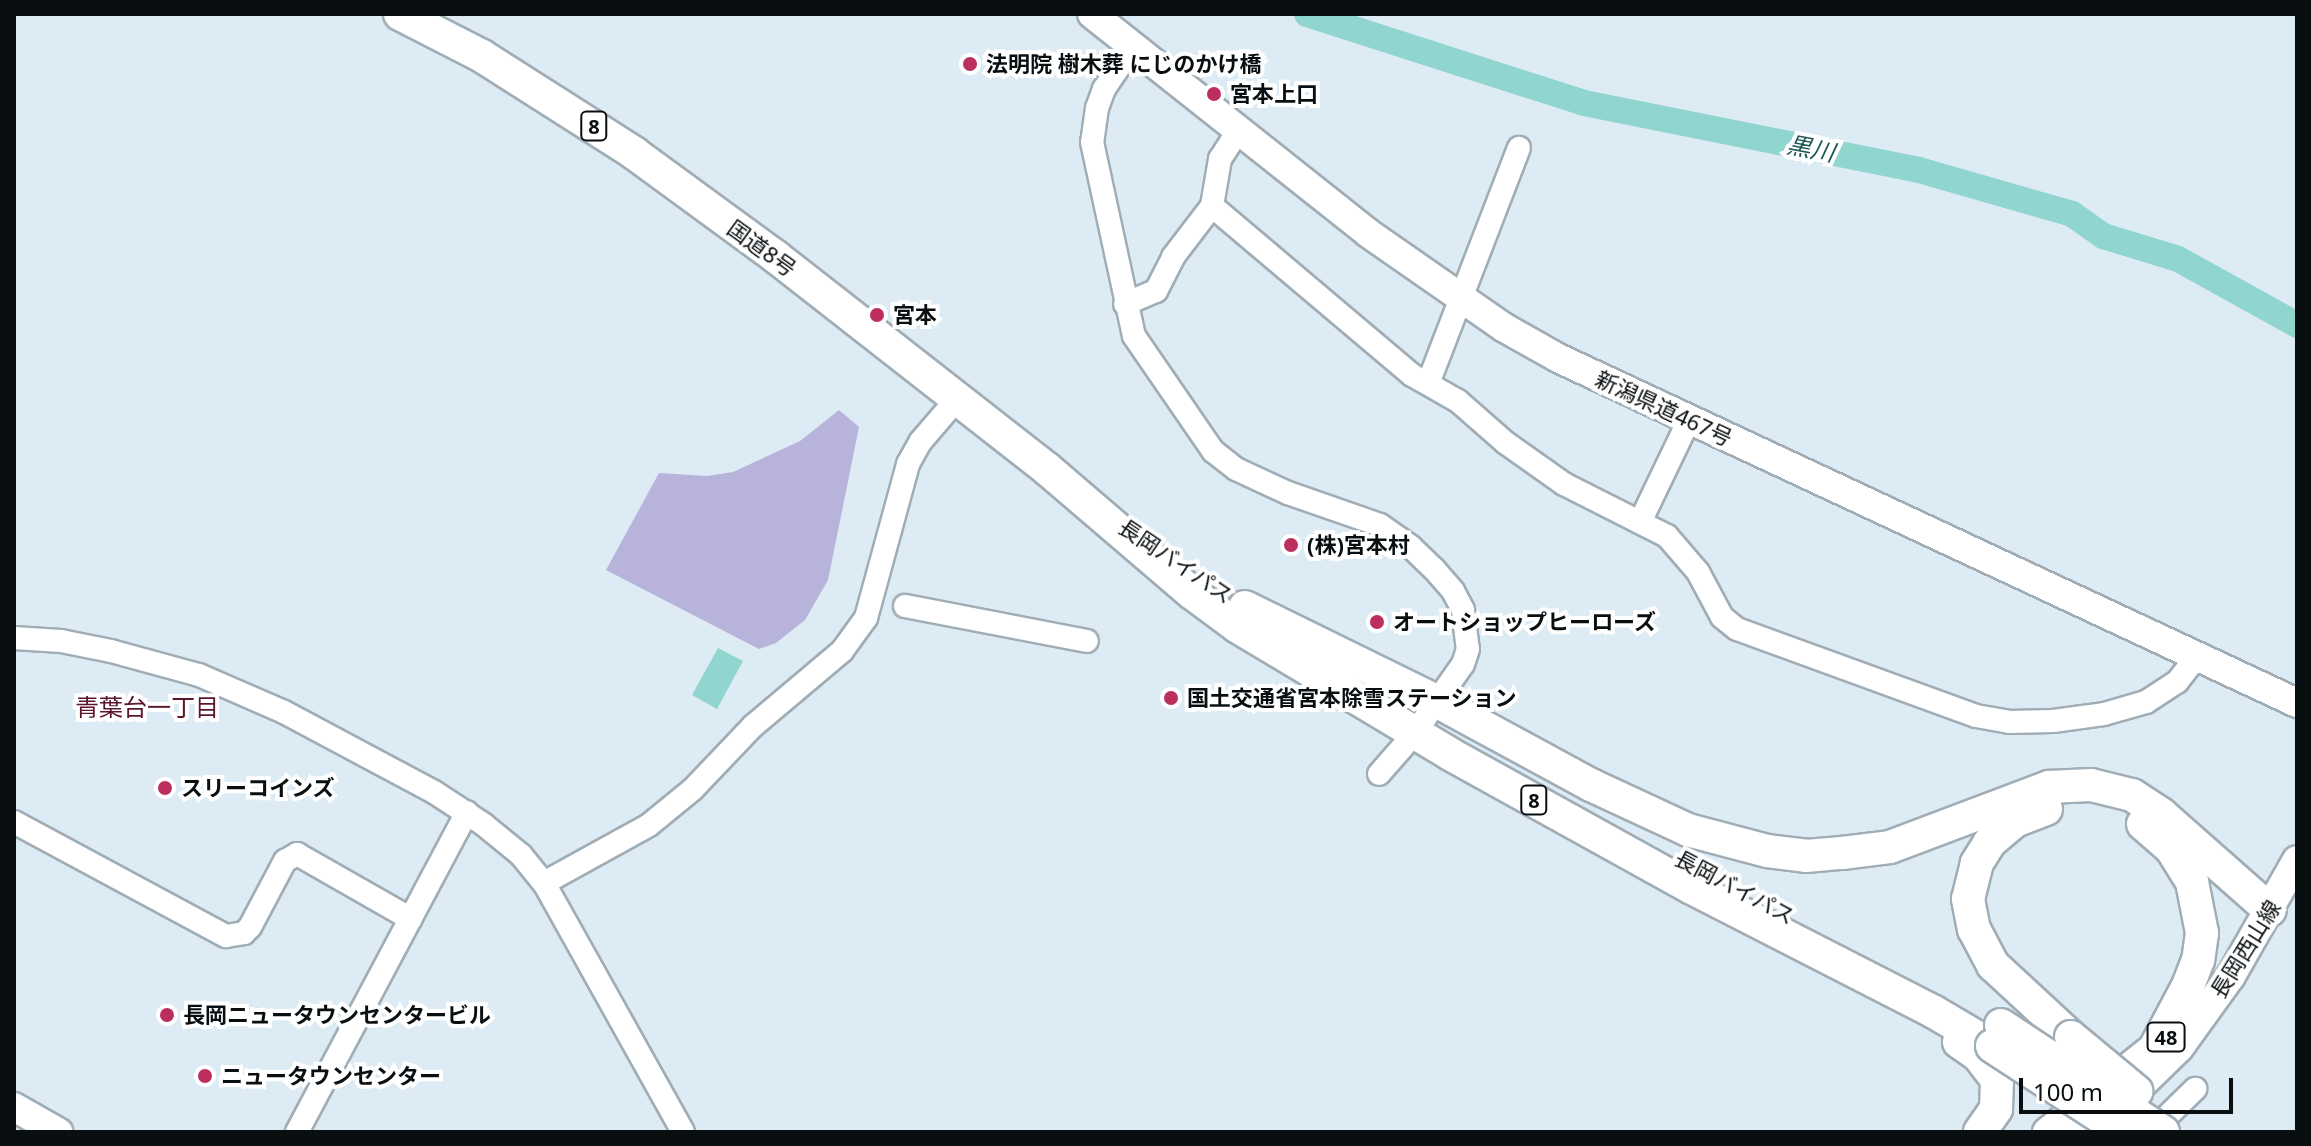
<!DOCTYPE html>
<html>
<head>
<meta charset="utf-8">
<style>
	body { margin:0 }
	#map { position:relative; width:2311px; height:1146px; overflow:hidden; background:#ddebf5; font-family:"Noto Sans","Noto Sans JP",sans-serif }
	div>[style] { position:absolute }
	.green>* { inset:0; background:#b7b3db }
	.water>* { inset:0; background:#90d5ce }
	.river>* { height:26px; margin:-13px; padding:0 13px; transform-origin:13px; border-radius:13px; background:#90d5ce }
	.roads { filter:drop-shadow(2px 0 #a0adb6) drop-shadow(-2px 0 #a0adb6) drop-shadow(0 2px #a0adb6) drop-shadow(0 -2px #a0adb6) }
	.minor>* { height:22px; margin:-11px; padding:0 11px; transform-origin:11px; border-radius:11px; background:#fff }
	.major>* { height:28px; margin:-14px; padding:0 14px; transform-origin:14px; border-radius:14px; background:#fff }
	.highway>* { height:32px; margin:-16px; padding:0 16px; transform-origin:16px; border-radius:16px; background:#fff }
	.bridges { filter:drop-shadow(2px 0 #a0adb6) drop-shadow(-2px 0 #a0adb6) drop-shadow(0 2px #a0adb6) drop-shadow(0 -2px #a0adb6) }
	.highway-bridge>* { height:32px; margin:-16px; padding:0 16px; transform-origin:16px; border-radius:16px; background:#fff }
	.dots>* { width:22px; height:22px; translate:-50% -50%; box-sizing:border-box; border:4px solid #fff; border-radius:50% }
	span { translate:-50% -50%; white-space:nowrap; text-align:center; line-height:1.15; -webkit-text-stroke:8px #fff; paint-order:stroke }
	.shield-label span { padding:2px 6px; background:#fff; border:2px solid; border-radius:6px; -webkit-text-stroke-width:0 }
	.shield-label { font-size:20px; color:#090e11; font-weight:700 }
	.poi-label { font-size:22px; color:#090e11; font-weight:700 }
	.left { translate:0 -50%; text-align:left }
	.street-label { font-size:22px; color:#090e11 }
	.water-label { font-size:24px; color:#1c5652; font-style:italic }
	.neighbourhood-label { font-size:24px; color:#5a162b }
	.frame { position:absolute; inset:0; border:16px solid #090e11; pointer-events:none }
	.scale { position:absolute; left:2019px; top:1078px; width:214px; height:36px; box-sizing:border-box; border:4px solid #090e11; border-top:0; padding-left:10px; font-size:24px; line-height:28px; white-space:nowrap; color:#090e11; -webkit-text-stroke:6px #fff; paint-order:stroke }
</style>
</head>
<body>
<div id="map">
	<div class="green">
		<i style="clip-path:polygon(839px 410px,859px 427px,828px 580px,805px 620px,776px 643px,759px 649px,606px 570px,659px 473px,707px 476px,733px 472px,800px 441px)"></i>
	</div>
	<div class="water">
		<i style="clip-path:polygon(718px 648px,743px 661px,717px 709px,692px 695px)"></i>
	</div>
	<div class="river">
		<i style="left:1307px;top:14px;width:291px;rotate:17.8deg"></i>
		<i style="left:1584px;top:103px;width:342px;rotate:11.3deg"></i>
		<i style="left:1919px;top:170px;width:159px;rotate:16deg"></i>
		<i style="left:2072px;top:214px;width:38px;rotate:35deg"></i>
		<i style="left:2103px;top:236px;width:78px;rotate:17deg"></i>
		<i style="left:2178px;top:259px;width:136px;rotate:29deg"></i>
	</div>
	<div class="roads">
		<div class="minor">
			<i style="left:1133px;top:46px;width:52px;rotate:124deg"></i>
			<i style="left:1104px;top:89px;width:20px;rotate:110deg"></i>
			<i style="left:1097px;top:108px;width:34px;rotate:98deg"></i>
			<i style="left:1092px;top:142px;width:198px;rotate:77.8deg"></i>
			<i style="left:1134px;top:336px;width:140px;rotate:55.5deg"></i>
			<i style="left:1213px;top:451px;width:29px;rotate:38deg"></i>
			<i style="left:1236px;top:469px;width:57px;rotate:24.8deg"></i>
			<i style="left:1288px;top:493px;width:97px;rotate:19.2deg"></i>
			<i style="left:1380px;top:525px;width:38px;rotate:35deg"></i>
			<i style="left:1411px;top:547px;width:32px;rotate:44deg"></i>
			<i style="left:1434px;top:569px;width:29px;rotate:49deg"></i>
			<i style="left:1453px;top:591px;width:21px;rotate:62deg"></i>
			<i style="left:1463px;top:610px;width:39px;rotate:83deg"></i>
			<i style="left:1468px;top:649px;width:16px;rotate:108deg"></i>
			<i style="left:1463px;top:664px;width:85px;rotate:125deg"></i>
			<i style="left:1414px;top:734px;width:53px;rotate:131.2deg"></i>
			<i style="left:1212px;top:206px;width:262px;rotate:40.2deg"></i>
			<i style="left:1412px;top:375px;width:53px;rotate:29.5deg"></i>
			<i style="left:1458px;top:401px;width:64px;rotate:41.2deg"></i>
			<i style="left:1506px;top:443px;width:71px;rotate:35.3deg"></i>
			<i style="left:1564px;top:484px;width:115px;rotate:26.8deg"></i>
			<i style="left:1667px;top:536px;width:48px;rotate:49.3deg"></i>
			<i style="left:1698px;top:572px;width:51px;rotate:61.9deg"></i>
			<i style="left:1722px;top:617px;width:19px;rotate:39deg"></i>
			<i style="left:1737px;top:629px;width:254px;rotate:20deg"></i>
			<i style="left:1976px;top:716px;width:34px;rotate:10deg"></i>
			<i style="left:2009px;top:722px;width:44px;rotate:-1.3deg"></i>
			<i style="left:2053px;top:721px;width:51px;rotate:-7.8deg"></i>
			<i style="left:2104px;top:714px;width:44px;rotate:-15.9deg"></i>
			<i style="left:2146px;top:702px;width:37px;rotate:-33deg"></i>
			<i style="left:2177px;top:682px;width:33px;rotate:-52deg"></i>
			<i style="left:1125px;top:304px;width:34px;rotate:-23deg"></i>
			<i style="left:1156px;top:291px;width:38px;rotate:-63deg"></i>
			<i style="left:1173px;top:257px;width:64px;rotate:-52.6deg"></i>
			<i style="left:1212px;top:206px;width:48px;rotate:-80.3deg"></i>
			<i style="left:1220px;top:159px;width:33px;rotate:-57deg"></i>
			<i style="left:1429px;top:381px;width:250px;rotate:-68.9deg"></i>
			<i style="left:1641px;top:520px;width:111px;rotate:-64.4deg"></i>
			<i style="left:905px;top:606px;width:185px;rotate:10.9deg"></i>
			<i style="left:14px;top:638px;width:47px;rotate:3.7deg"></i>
			<i style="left:61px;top:641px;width:51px;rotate:11.3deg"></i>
			<i style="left:111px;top:651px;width:91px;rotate:15.3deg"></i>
			<i style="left:199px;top:675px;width:93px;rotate:23.5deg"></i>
			<i style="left:284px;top:712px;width:170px;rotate:28.1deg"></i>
			<i style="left:434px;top:792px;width:59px;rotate:33.1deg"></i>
			<i style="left:483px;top:824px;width:49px;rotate:39.2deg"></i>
			<i style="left:521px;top:855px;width:36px;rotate:51deg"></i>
			<i style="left:544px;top:883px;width:285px;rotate:60.8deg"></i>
			<i style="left:14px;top:822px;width:241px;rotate:28.3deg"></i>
			<i style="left:226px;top:936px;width:18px;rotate:-9deg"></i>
			<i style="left:244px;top:933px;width:8px;rotate:-45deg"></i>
			<i style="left:250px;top:927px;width:75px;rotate:-62.1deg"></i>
			<i style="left:285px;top:861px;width:14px;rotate:-30deg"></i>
			<i style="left:297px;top:854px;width:131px;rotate:29.7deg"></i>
			<i style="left:544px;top:883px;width:120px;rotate:-28.9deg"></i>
			<i style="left:649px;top:825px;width:57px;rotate:-39.3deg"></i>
			<i style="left:693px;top:789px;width:87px;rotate:-46.4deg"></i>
			<i style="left:753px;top:726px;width:116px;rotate:-40.1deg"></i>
			<i style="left:842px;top:651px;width:41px;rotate:-54deg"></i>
			<i style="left:866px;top:618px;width:160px;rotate:-74.7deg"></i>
			<i style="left:908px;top:464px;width:26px;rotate:-61deg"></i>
			<i style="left:921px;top:441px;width:55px;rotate:-49.4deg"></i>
			<i style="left:297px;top:1132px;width:362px;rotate:-62deg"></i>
			<i style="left:2151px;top:1132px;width:62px;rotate:-44.3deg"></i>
		</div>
		<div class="major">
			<i style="left:1092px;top:14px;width:352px;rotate:38.4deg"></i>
			<i style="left:1368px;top:233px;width:165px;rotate:34.8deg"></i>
			<i style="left:1503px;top:327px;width:63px;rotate:29.4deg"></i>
			<i style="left:1558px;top:358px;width:816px;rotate:25.03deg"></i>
			<i style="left:14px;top:1107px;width:51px;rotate:29.6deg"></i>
			<i style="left:2047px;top:1132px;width:148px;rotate:-38.4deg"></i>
			<i style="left:2082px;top:1132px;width:74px;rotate:-38.4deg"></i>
			<i style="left:2140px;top:1086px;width:54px;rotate:-44.3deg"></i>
			<i style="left:2179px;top:1048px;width:89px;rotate:-54.2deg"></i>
			<i style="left:2231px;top:976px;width:133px;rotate:-60.4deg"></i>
		</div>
		<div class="highway">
			<i style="left:400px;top:14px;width:92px;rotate:27.1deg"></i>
			<i style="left:482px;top:56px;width:180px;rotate:32.5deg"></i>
			<i style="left:634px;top:153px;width:176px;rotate:36.2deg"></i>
			<i style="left:776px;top:257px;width:343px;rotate:38deg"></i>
			<i style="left:1046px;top:468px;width:192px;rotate:40.6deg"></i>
			<i style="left:1192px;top:593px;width:57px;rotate:36.5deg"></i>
			<i style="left:1238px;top:627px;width:247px;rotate:30.9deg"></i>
			<i style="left:1450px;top:754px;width:277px;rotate:29deg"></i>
			<i style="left:1692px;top:888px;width:272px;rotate:27.1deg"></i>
			<i style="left:1934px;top:1012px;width:67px;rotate:30.4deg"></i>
			<i style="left:1245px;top:607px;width:215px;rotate:26.2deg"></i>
			<i style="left:1438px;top:702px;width:174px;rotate:28.5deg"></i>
			<i style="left:1591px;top:785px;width:107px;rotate:24.9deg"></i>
			<i style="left:1688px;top:830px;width:82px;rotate:14.9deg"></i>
			<i style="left:1767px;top:851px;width:39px;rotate:7deg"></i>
			<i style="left:1806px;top:856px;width:36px;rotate:-5deg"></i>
			<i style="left:1842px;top:853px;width:48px;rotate:-7.1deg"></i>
			<i style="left:1890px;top:847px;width:170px;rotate:-20.7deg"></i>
			<i style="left:2049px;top:787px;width:42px;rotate:-2.7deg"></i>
			<i style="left:2091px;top:785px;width:42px;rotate:13.7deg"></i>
			<i style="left:2132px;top:795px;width:35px;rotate:33deg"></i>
			<i style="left:2161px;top:814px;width:145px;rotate:41.4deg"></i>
			<i style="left:2046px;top:809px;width:33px;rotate:159deg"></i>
			<i style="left:2015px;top:821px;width:33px;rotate:140deg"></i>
			<i style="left:1990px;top:842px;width:25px;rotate:122deg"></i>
			<i style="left:1977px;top:863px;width:37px;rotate:104deg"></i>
			<i style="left:1968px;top:899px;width:31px;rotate:79deg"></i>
			<i style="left:1974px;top:929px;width:41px;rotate:62.2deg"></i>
			<i style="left:1993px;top:965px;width:106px;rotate:42.7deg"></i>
			<i style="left:2143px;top:824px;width:37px;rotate:41deg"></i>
			<i style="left:2171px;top:848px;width:40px;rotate:58deg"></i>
			<i style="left:2192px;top:882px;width:52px;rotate:78.9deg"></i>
			<i style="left:2202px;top:933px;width:27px;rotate:98deg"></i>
			<i style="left:2198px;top:960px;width:26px;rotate:111deg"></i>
			<i style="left:2189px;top:984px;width:75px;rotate:117.9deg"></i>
			<i style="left:1959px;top:1042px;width:24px;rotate:35deg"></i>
			<i style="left:1979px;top:1056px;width:30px;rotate:53deg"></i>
			<i style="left:1997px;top:1080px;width:29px;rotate:92deg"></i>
			<i style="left:1996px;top:1109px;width:28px;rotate:125deg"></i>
		</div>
	</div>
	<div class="bridges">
		<div class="highway-bridge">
			<i style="left:2001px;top:1025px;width:194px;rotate:33.4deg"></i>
			<i style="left:2071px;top:1037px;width:85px;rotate:39.7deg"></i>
			<i style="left:1992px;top:1046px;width:158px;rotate:33.1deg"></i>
		</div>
	</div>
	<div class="dots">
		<i style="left:970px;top:64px;background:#bc2e5e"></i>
		<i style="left:1214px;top:94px;background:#bc2e5e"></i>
		<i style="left:877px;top:315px;background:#bc2e5e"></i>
		<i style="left:1291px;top:545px;background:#bc2e5e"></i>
		<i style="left:1377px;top:622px;background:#bc2e5e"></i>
		<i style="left:1171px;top:698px;background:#bc2e5e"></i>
		<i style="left:165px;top:788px;background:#bc2e5e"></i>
		<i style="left:167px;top:1015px;background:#bc2e5e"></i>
		<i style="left:205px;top:1076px;background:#bc2e5e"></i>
	</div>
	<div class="shield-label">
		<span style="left:594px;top:126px">8</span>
		<span style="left:1534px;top:800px">8</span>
		<span style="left:2166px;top:1037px">48</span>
	</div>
	<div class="poi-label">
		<span class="left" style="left:986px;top:64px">法明院 樹木葬 にじのかけ橋</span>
		<span class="left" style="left:1230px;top:94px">宮本上口</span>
		<span class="left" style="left:893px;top:315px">宮本</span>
		<span class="left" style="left:1307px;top:545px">(株)宮本村</span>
		<span class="left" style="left:1393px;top:622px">オートショップヒーローズ</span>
		<span class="left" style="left:1187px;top:698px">国土交通省宮本除雪ステーション</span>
		<span class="left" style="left:181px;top:788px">スリーコインズ</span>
		<span class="left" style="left:183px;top:1015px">長岡ニュータウンセンタービル</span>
		<span class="left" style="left:221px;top:1076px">ニュータウンセンター</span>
	</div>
	<div class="street-label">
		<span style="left:762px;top:248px;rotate:36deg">国道8号</span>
		<span style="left:1664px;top:408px;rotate:25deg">新潟県道467号</span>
		<span style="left:1176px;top:561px;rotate:34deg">長岡バイパス</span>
		<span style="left:1735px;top:887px;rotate:28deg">長岡バイパス</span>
		<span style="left:2245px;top:949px;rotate:-58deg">長岡西山線</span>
	</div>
	<div class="water-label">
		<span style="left:1811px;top:148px;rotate:11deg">黒川</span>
	</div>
	<div class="neighbourhood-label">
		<span style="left:147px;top:707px">青葉台一丁目</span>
	</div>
	<div class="frame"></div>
	<div class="scale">100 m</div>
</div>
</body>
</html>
